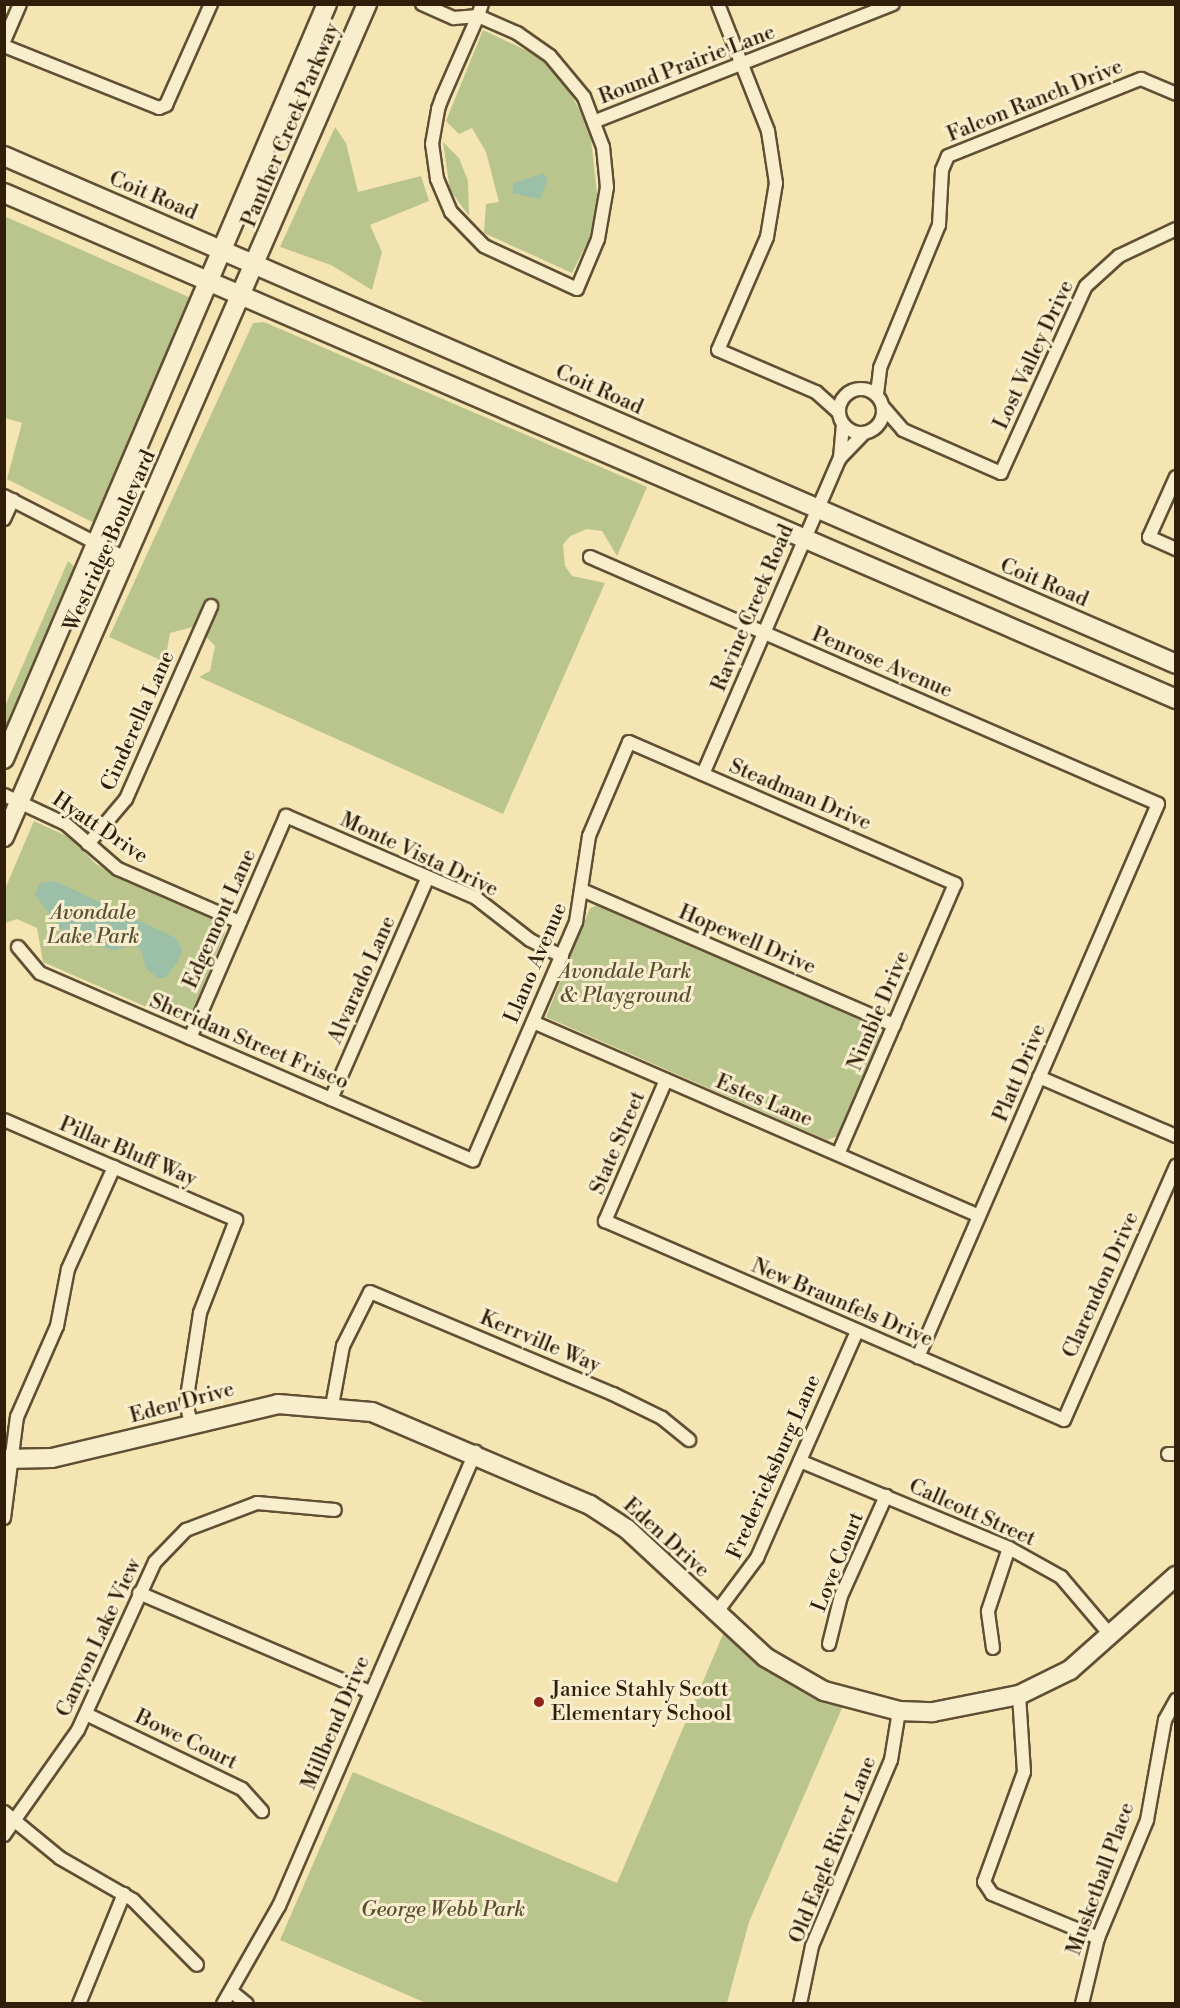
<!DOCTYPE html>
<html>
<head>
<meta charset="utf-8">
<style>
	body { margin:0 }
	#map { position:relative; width:1180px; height:2008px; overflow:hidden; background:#f4e5b3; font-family:"Libre Bodoni",serif }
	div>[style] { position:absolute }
	.green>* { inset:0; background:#bac58e }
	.water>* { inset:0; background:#9cbfa8 }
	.roads { filter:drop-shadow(2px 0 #614f34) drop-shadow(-2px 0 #614f34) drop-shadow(0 2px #614f34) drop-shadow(0 -2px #614f34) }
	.street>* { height:12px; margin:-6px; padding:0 6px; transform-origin:6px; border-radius:6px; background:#f8eece }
	.street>.ring { margin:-6px; padding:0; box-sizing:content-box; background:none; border:12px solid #f8eece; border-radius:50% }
	.secondary>* { height:18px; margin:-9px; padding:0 9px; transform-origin:9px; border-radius:9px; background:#f8eece }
	.dots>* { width:16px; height:16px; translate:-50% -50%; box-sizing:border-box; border:3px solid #f8eece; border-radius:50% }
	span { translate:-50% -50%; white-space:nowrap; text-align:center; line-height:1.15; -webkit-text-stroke:6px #f8eece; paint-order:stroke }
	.street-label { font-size:21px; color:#301d0a }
	.park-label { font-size:21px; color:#594f32; font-style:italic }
	.poi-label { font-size:21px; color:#301d0a }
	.left { translate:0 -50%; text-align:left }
	.frame { position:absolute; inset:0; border:6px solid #301d0a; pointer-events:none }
</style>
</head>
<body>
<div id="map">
	<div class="green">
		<i style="clip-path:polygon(483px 30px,540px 57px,569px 90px,590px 130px,598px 202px,589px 239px,572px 273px,484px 233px,486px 204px,499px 202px,486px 152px,472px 128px,459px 134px,446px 121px)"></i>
		<i style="clip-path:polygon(335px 127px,346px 143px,358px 192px,421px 176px,429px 201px,370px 225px,382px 252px,372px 290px,331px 265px,280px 247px)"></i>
		<i style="clip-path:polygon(443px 142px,459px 158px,468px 181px,469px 216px,450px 190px)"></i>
		<i style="clip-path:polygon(4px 216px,191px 298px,96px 524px,7px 479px,22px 423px,5px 418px)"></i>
		<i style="clip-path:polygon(264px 322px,647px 487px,617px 556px,602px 531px,587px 529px,570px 536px,563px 545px,565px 566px,572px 576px,605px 583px,503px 814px,199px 677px,210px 671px,215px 646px,196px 626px,170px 633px,165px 662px,109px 637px,253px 323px)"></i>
		<i style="clip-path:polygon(68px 561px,80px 572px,5px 744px,5px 706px)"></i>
		<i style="clip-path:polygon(34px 821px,71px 838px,96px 864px,127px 882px,221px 921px,225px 933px,191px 1015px,174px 1019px,43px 962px,37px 928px,17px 919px,5px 923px,5px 889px)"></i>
		<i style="clip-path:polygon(599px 905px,878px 1027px,880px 1037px,838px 1136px,827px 1140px,546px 1017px,590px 908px)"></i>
		<i style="clip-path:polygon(724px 1632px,800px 1689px,843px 1706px,749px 1922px,727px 2003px,426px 2003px,280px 1940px,353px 1772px,617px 1883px)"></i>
	</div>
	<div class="water">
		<i style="clip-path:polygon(543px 173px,548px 178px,540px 199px,512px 193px,514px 183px)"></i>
		<i style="clip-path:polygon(55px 881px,176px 938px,182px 950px,178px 961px,165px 978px,158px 978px,146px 969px,141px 949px,131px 944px,116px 951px,67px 937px,35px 895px,40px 883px)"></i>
	</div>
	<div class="roads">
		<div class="street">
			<i style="left:422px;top:4px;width:35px;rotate:24deg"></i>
			<i style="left:454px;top:18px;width:24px;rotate:-5deg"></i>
			<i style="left:478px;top:16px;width:43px;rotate:23.6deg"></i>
			<i style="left:517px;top:33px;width:40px;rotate:34.9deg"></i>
			<i style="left:550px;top:56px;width:53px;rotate:50.3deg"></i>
			<i style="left:584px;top:97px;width:53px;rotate:69.2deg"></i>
			<i style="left:603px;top:147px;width:40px;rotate:84.3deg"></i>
			<i style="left:607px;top:187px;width:53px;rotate:99.8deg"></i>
			<i style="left:598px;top:239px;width:54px;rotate:112.8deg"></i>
			<i style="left:577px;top:289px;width:102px;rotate:-155.2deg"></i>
			<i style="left:484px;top:246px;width:47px;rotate:-134.1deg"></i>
			<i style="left:451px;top:212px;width:36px;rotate:-113deg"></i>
			<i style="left:437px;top:179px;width:35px;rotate:-98deg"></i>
			<i style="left:432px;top:144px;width:36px;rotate:-80deg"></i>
			<i style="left:438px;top:109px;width:12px;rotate:-70deg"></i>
			<i style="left:442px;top:98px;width:90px;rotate:-66.3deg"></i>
			<i style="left:478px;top:16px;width:13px;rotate:-72deg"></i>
			<i style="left:718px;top:4px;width:136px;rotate:68.5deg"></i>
			<i style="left:768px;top:131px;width:53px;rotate:81.3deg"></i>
			<i style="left:776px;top:183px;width:55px;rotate:99.5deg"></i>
			<i style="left:767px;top:237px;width:123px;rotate:113.4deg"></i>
			<i style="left:718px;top:350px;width:107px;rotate:23.2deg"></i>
			<i style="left:816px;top:392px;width:31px;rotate:42deg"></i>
			<i style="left:4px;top:41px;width:40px;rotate:-66.6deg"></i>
			<i style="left:4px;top:46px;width:167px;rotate:21.8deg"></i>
			<i style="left:159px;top:108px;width:8px;rotate:-23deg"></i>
			<i style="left:166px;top:105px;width:111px;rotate:-66deg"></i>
			<i style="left:596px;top:121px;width:319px;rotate:-21.5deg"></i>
			<i class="ring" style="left:839px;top:389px;width:32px;height:32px"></i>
			<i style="left:877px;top:394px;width:26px;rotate:-83deg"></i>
			<i style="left:880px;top:368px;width:155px;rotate:-67.6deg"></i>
			<i style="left:939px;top:225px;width:55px;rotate:-86.9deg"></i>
			<i style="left:942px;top:170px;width:15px;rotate:-67deg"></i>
			<i style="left:948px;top:156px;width:208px;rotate:-21.8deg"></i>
			<i style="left:1141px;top:79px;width:38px;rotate:23deg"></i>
			<i style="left:884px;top:408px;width:29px;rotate:49deg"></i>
			<i style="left:903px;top:430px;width:107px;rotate:23.7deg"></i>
			<i style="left:1001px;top:473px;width:205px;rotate:-65.6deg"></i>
			<i style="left:1086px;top:286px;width:45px;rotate:-42.3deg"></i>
			<i style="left:1119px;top:256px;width:63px;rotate:-25.3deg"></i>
			<i style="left:840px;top:458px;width:35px;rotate:-46deg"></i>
			<i style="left:1176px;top:477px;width:66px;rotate:114.2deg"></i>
			<i style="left:1149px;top:537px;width:30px;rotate:24deg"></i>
			<i style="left:4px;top:496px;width:138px;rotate:27.1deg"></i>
			<i style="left:4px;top:519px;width:21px;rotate:-65deg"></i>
			<i style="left:590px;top:557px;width:619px;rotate:23.5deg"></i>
			<i style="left:1158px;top:804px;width:603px;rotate:113.46deg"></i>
			<i style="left:703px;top:774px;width:344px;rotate:-66.6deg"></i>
			<i style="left:840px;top:458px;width:34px;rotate:-85deg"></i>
			<i style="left:4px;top:795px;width:68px;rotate:25.1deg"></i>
			<i style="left:66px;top:824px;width:69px;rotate:40.9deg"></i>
			<i style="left:118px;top:869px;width:133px;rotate:23.5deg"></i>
			<i style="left:88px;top:844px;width:59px;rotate:-49.8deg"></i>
			<i style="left:126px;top:799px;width:211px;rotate:-66.2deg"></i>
			<i style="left:584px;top:891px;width:338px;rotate:23.4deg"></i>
			<i style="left:18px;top:947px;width:34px;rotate:50deg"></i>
			<i style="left:40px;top:973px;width:472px;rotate:23.4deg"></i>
			<i style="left:473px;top:1160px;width:259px;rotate:-66.6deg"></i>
			<i style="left:576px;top:922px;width:87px;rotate:-81.4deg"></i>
			<i style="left:589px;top:836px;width:102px;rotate:-66.9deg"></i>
			<i style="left:629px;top:742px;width:356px;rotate:23.5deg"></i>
			<i style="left:955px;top:884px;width:294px;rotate:113.4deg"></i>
			<i style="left:533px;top:1022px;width:486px;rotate:23.5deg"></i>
			<i style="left:190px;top:1038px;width:242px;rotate:-66.6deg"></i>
			<i style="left:286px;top:816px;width:207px;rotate:23.3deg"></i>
			<i style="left:476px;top:898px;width:68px;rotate:37.9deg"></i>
			<i style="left:530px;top:940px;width:36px;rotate:27deg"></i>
			<i style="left:1039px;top:1077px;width:149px;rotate:23.3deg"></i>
			<i style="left:666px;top:1080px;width:154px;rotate:113.4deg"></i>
			<i style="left:605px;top:1221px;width:500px;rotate:23.44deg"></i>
			<i style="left:1064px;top:1420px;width:278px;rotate:-66.2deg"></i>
			<i style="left:331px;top:1099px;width:242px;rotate:-66.4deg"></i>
			<i style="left:4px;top:1120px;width:253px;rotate:23.3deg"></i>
			<i style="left:236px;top:1220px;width:100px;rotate:111.2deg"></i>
			<i style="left:200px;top:1313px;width:91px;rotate:98.8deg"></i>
			<i style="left:186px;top:1403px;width:21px;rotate:76deg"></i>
			<i style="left:332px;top:1406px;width:61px;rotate:-79.6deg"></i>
			<i style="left:343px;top:1346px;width:60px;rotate:-63.4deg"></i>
			<i style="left:370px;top:1292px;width:264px;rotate:22.8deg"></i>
			<i style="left:613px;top:1394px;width:55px;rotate:26.1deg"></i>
			<i style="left:662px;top:1418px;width:35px;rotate:39deg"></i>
			<i style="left:1168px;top:1454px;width:8px"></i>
			<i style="left:800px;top:1461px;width:226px;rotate:22.6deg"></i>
			<i style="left:1009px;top:1548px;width:60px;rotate:29.1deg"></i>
			<i style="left:1061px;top:1577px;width:71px;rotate:49.6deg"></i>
			<i style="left:4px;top:1518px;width:102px;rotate:-82.7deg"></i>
			<i style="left:17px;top:1417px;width:99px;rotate:-66.3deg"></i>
			<i style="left:57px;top:1326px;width:58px;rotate:-79.1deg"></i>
			<i style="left:68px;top:1269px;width:112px;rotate:-65.7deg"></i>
			<i style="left:139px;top:1593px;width:251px;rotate:23.2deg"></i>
			<i style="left:716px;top:1613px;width:69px;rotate:-53.3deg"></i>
			<i style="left:757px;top:1558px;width:248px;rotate:-66.2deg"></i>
			<i style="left:829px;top:1644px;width:49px;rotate:-76deg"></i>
			<i style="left:841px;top:1596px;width:110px;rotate:-65.8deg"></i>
			<i style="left:993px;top:1648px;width:37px;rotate:-98deg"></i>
			<i style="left:988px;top:1611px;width:66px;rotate:-71.6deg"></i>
			<i style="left:1019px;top:1695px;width:77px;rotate:86.3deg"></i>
			<i style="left:1024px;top:1772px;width:117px;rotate:110deg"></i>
			<i style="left:984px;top:1882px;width:14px;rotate:56deg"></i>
			<i style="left:992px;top:1894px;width:115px;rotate:22.5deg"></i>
			<i style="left:86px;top:1714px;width:173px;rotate:25.7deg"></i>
			<i style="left:242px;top:1789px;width:30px;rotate:48deg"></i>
			<i style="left:4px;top:1812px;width:72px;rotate:39.4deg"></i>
			<i style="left:60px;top:1858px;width:84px;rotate:29.9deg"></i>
			<i style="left:133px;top:1900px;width:91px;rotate:45.4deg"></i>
			<i style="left:4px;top:1835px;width:128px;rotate:-54.8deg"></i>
			<i style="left:78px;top:1730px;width:185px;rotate:-65.4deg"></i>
			<i style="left:155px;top:1562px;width:45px;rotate:-45.9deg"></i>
			<i style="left:186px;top:1530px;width:76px;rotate:-20.8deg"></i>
			<i style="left:257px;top:1503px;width:78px;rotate:5.1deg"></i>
			<i style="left:232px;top:1992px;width:19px;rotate:39deg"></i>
			<i style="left:79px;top:2004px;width:119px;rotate:-67.8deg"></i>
			<i style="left:223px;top:2004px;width:113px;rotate:-60.3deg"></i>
			<i style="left:279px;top:1906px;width:495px;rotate:-66.6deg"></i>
			<i style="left:800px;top:2004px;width:59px;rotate:-78.3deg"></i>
			<i style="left:812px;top:1946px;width:202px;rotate:-67deg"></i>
			<i style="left:891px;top:1760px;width:50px;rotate:-80.7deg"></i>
			<i style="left:1082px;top:2004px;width:68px;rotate:-76.4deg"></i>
			<i style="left:1098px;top:1938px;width:128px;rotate:-67.4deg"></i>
			<i style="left:1147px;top:1820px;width:102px;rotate:-79.8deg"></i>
			<i style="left:1165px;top:1720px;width:23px;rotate:-61deg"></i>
		</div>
		<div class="secondary">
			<i style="left:4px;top:156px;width:1277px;rotate:23.43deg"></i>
			<i style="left:4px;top:193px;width:1277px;rotate:23.35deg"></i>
			<i style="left:4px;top:759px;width:821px;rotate:-66.84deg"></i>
			<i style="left:4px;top:837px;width:909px;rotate:-66.45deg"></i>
			<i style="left:4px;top:1459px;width:48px;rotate:-1.2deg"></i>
			<i style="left:52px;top:1458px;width:232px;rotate:-13.4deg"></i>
			<i style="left:278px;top:1404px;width:94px;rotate:4.9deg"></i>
			<i style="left:372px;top:1412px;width:237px;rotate:23.1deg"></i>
			<i style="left:590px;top:1505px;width:44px;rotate:33deg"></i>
			<i style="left:627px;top:1529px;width:188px;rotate:42.8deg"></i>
			<i style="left:765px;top:1657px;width:68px;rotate:30deg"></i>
			<i style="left:824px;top:1691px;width:78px;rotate:14.9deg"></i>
			<i style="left:899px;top:1711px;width:34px;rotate:2deg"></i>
			<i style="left:933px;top:1712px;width:88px;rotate:-11.2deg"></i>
			<i style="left:1019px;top:1695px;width:57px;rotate:-26.1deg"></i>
			<i style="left:1070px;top:1670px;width:142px;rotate:-41.6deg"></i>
		</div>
	</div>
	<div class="dots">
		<i style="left:539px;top:1702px;background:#8f2418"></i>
	</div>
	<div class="street-label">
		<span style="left:687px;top:65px;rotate:-21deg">Round Prairie Lane</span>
		<span style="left:1035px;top:101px;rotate:-22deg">Falcon Ranch Drive</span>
		<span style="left:291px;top:125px;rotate:-67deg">Panther Creek Parkway</span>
		<span style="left:153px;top:196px;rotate:23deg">Coit Road</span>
		<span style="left:1034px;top:355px;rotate:-65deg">Lost Valley Drive</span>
		<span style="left:599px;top:390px;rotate:24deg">Coit Road</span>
		<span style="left:110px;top:541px;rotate:-66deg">Westridge Boulevard</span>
		<span style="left:1044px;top:583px;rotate:23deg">Coit Road</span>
		<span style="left:753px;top:608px;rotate:-67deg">Ravine Creek Road</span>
		<span style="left:882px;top:663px;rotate:23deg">Penrose Avenue</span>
		<span style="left:138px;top:721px;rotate:-66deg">Cinderella Lane</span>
		<span style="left:800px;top:795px;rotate:23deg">Steadman Drive</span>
		<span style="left:100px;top:828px;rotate:34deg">Hyatt Drive</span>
		<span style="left:419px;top:855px;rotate:25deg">Monte Vista Drive</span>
		<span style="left:220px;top:919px;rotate:-66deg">Edgemont Lane</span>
		<span style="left:747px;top:940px;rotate:23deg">Hopewell Drive</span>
		<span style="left:536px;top:963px;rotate:-67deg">Llano Avenue</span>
		<span style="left:362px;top:980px;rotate:-66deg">Alvarado Lane</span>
		<span style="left:879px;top:1011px;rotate:-67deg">Nimble Drive</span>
		<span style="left:249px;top:1042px;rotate:23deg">Sheridan Street Frisco</span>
		<span style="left:1020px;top:1073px;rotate:-67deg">Platt Drive</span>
		<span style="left:764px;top:1101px;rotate:23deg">Estes Lane</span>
		<span style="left:618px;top:1143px;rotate:-67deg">State Street</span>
		<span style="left:128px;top:1152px;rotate:23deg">Pillar Bluff Way</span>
		<span style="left:1101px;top:1285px;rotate:-66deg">Clarendon Drive</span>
		<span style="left:842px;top:1303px;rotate:23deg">New Braunfels Drive</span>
		<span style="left:540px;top:1342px;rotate:23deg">Kerrville Way</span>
		<span style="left:182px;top:1403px;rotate:-15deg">Eden Drive</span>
		<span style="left:774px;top:1467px;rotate:-66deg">Fredericksburg Lane</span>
		<span style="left:972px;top:1513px;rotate:24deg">Callcott Street</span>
		<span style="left:666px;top:1538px;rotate:42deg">Eden Drive</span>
		<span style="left:838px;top:1562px;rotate:-68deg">Love Court</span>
		<span style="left:99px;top:1638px;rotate:-65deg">Canyon Lake View</span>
		<span style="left:336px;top:1723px;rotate:-67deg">Millbend Drive</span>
		<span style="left:186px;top:1740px;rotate:26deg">Bowe Court</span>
		<span style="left:833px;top:1850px;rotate:-68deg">Old Eagle River Lane</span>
		<span style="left:1101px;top:1879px;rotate:-70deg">Musketball Place</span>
	</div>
	<div class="park-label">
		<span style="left:93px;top:925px">Avondale<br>Lake Park</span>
		<span style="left:625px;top:984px">Avondale Park<br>&amp; Playground</span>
		<span style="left:443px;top:1910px">George Webb Park</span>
	</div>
	<div class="poi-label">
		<span class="left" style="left:551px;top:1702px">Janice Stahly Scott<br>Elementary School</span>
	</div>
	<div class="frame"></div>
</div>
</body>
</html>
